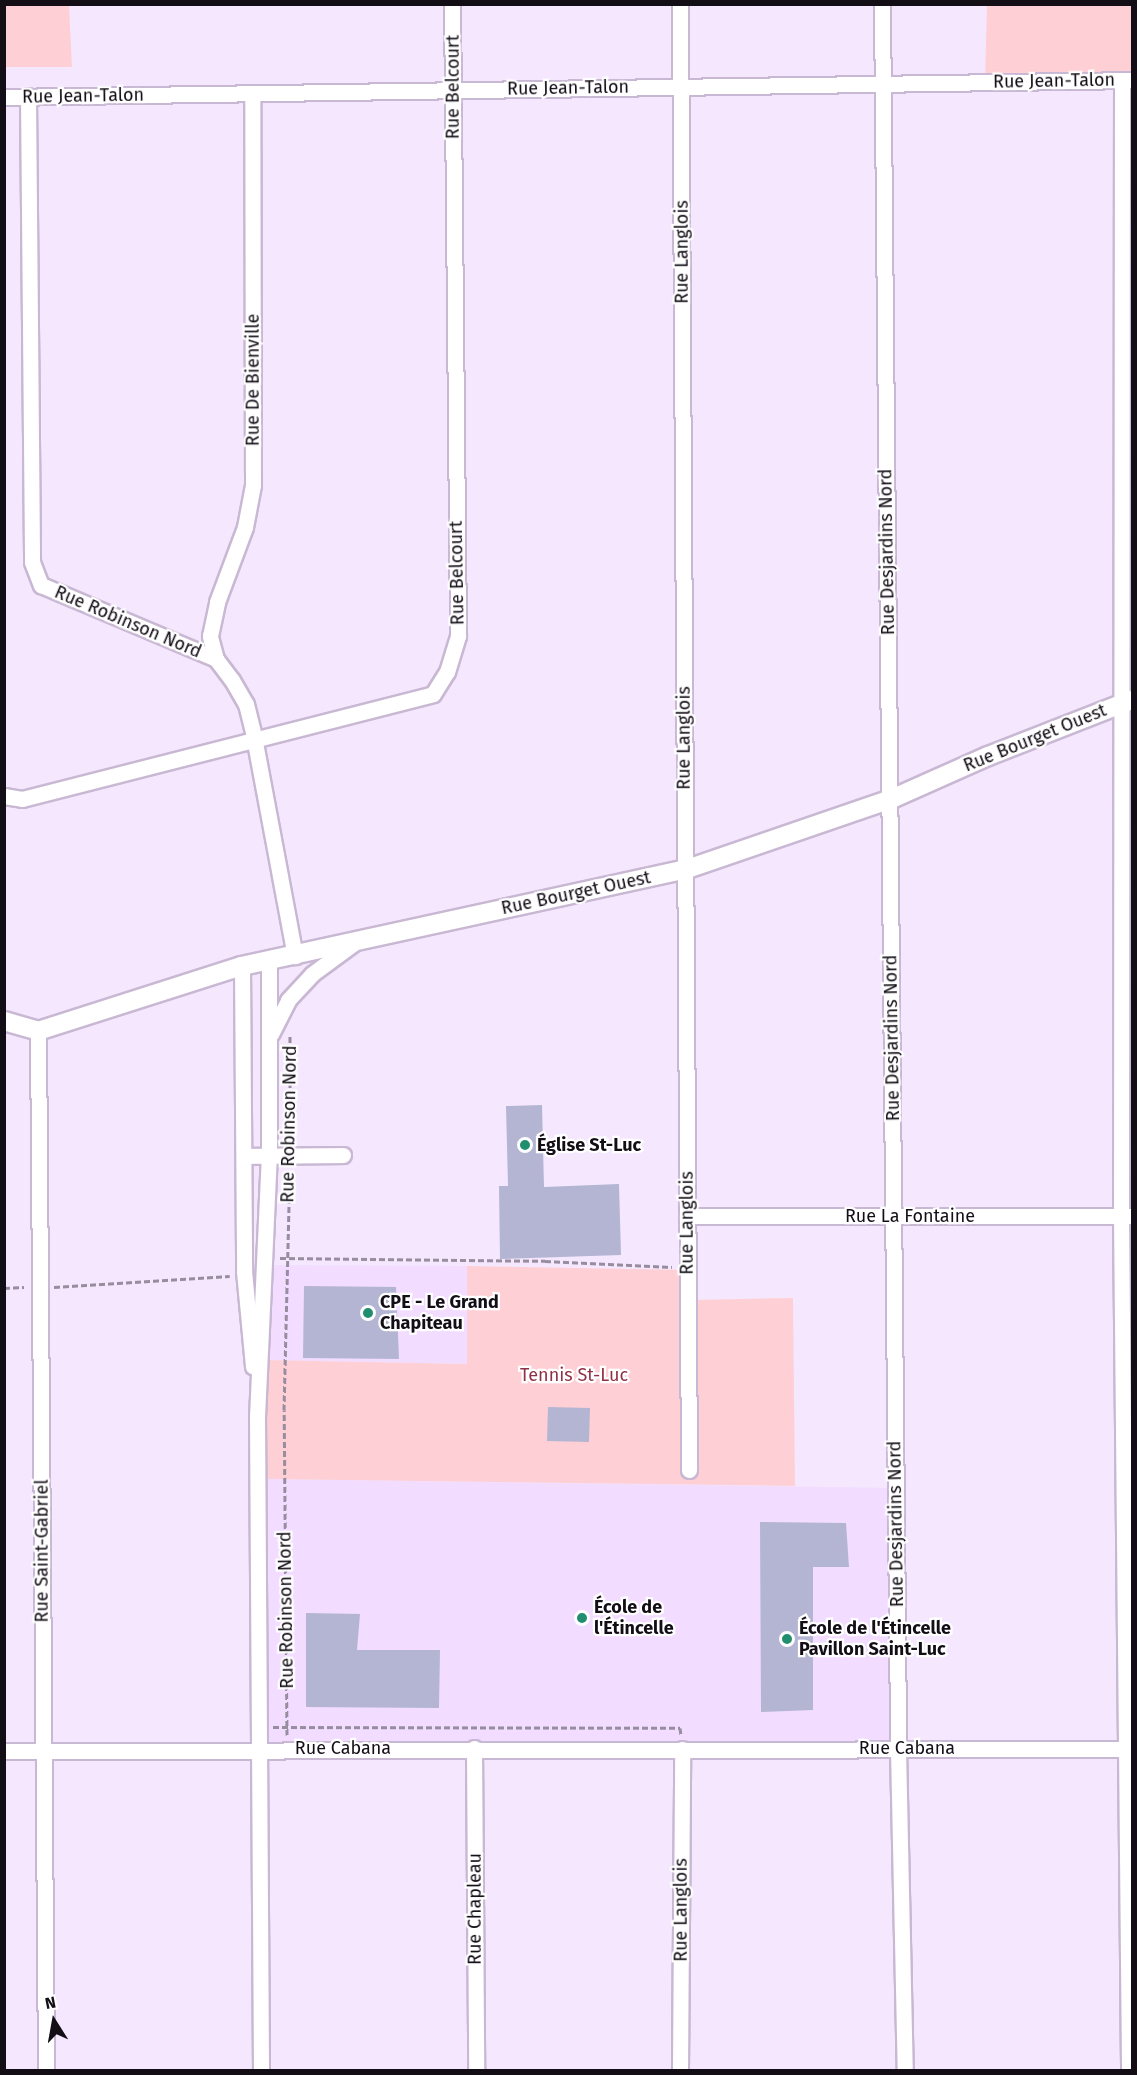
<!DOCTYPE html>
<html>
<head>
<meta charset="utf-8">
<style>
	body { margin:0 }
	#map { position:relative; width:1137px; height:2075px; overflow:hidden; background:#f5e8fe; font-family:"Fira Sans",sans-serif }
	div>[style] { position:absolute }
	.built>* { inset:0; background:#f2dcff }
	.green>* { inset:0; background:#fed0d5 }
	.building>* { inset:0; background:#b4b5d2 }
	.path>* { height:3px; margin-top:-1.5px; transform-origin:0; background:repeating-linear-gradient(90deg,#978d9e 0 6px,transparent 0 9px) }
	.roads { filter:drop-shadow(2px 0 #c9b8d3) drop-shadow(-2px 0 #c9b8d3) drop-shadow(0 2px #c9b8d3) drop-shadow(0 -2px #c9b8d3) }
	.minor>* { height:15px; margin:-7.5px; padding:0 7.5px; transform-origin:7.5px; border-radius:7.5px; background:#fff }
	.tertiary>* { height:18px; margin:-9px; padding:0 9px; transform-origin:9px; border-radius:9px; background:#fff }
	.dots>* { width:16px; height:16px; translate:-50% -50%; box-sizing:border-box; border:3px solid #fff; border-radius:50% }
	span { translate:-50% -50%; white-space:nowrap; text-align:center; line-height:1.15; -webkit-text-stroke:4.5px #fff; paint-order:stroke }
	.street-label { font-size:18px; color:#130d16 }
	.poi-label { font-size:18px; color:#130d16; font-weight:700 }
	.left { translate:0 -50%; text-align:left }
	.park-label { font-size:18px; color:#903046 }
	.frame { position:absolute; inset:0; border:6px solid #130d16; pointer-events:none }
	.north { position:absolute; left:24px; top:1991px; width:60px; height:60px; -webkit-text-stroke:4px #fff; paint-order:stroke; rotate:349deg; font-size:16px; font-weight:700; line-height:24px; text-align:center; color:#130d16 }
	.north::after { content:''; display:block; margin:auto; width:21px; height:27px; background:#130d16; clip-path:polygon(50% 0,100% 100%,50% 72%,0 100%) }
</style>
</head>
<body>
<div id="map">
	<div class="built">
		<i style="clip-path:polygon(272px 1265px,467px 1266px,467px 1364px,265px 1360px)"></i>
		<i style="clip-path:polygon(266px 1479px,896px 1488px,898px 1748px,269px 1748px)"></i>
	</div>
	<div class="green">
		<i style="clip-path:polygon(4px 5px,69px 5px,72px 67px,5px 67px)"></i>
		<i style="clip-path:polygon(987px 5px,1132px 5px,1132px 80px,985px 82px)"></i>
		<i style="clip-path:polygon(467px 1266px,690px 1270px,692px 1300px,793px 1298px,795px 1486px,266px 1479px,265px 1360px,467px 1364px)"></i>
	</div>
	<div class="building">
		<i style="clip-path:polygon(542px 1105px,544px 1187px,619px 1184px,621px 1255px,500px 1259px,499px 1186px,508px 1186px,506px 1106px)"></i>
		<i style="clip-path:polygon(304px 1286px,396px 1287px,399px 1359px,303px 1358px)"></i>
		<i style="clip-path:polygon(548px 1407px,590px 1408px,589px 1442px,547px 1441px)"></i>
		<i style="clip-path:polygon(760px 1522px,846px 1523px,849px 1567px,813px 1567px,813px 1710px,761px 1712px)"></i>
		<i style="clip-path:polygon(306px 1613px,360px 1614px,357px 1650px,440px 1650px,439px 1708px,306px 1707px)"></i>
	</div>
	<div class="path">
		<i style="left:290px;top:1141px;width:107px;rotate:-90deg"></i>
		<i style="left:280px;top:1258px;width:265px;rotate:0.6deg"></i>
		<i style="left:545px;top:1261px;width:127px;rotate:2.7deg"></i>
		<i style="left:54px;top:1287px;width:176px;rotate:-3.6deg"></i>
		<i style="left:4px;top:1288px;width:20px;rotate:-3deg"></i>
		<i style="left:273px;top:1727px;width:407px;rotate:0.1deg"></i>
		<i style="left:680px;top:1728px;width:7px;rotate:82deg"></i>
		<i style="left:287px;top:1735px;width:325px;rotate:-90.5deg"></i>
		<i style="left:284px;top:1410px;width:238px;rotate:-88.6deg"></i>
	</div>
	<div class="roads">
		<div class="minor">
			<i style="left:680px;top:4px;width:1466px;rotate:89.65deg"></i>
			<i style="left:882px;top:4px;width:1744px;rotate:89.47deg"></i>
			<i style="left:898px;top:1748px;width:322px;rotate:88.8deg"></i>
			<i style="left:1122px;top:80px;width:1136px;rotate:90.05deg"></i>
			<i style="left:1121px;top:1216px;width:854px;rotate:89.46deg"></i>
			<i style="left:28px;top:96px;width:466px;rotate:89.5deg"></i>
			<i style="left:32px;top:562px;width:25px;rotate:69deg"></i>
			<i style="left:41px;top:585px;width:190px;rotate:22.9deg"></i>
			<i style="left:216px;top:659px;width:26px;rotate:53deg"></i>
			<i style="left:232px;top:680px;width:28px;rotate:60deg"></i>
			<i style="left:246px;top:704px;width:34px;rotate:76deg"></i>
			<i style="left:254px;top:737px;width:223px;rotate:79.4deg"></i>
			<i style="left:4px;top:97px;width:1128px;rotate:-0.86deg"></i>
			<i style="left:216px;top:659px;width:24px;rotate:-105deg"></i>
			<i style="left:210px;top:636px;width:35px;rotate:-78deg"></i>
			<i style="left:217px;top:602px;width:80px;rotate:-69.5deg"></i>
			<i style="left:245px;top:527px;width:43px;rotate:-79.2deg"></i>
			<i style="left:253px;top:485px;width:392px;rotate:-90.1deg"></i>
			<i style="left:4px;top:796px;width:18px;rotate:9deg"></i>
			<i style="left:22px;top:799px;width:424px;rotate:-14.3deg"></i>
			<i style="left:433px;top:694px;width:26px;rotate:-58deg"></i>
			<i style="left:447px;top:672px;width:38px;rotate:-73deg"></i>
			<i style="left:458px;top:636px;width:632px;rotate:-90.54deg"></i>
			<i style="left:242px;top:966px;width:305px;rotate:89.6deg"></i>
			<i style="left:244px;top:1271px;width:96px;rotate:84.6deg"></i>
			<i style="left:38px;top:1031px;width:1039px;rotate:89.56deg"></i>
			<i style="left:271px;top:1034px;width:38px;rotate:-63deg"></i>
			<i style="left:288px;top:1000px;width:35px;rotate:-47deg"></i>
			<i style="left:312px;top:974px;width:52px;rotate:-36.4deg"></i>
			<i style="left:244px;top:1156px;width:99px;rotate:-0.6deg"></i>
			<i style="left:687px;top:1216px;width:445px"></i>
			<i style="left:474px;top:1748px;width:322px;rotate:89.6deg"></i>
			<i style="left:4px;top:1751px;width:1128px;rotate:-0.1deg"></i>
			<i style="left:261px;top:2070px;width:653px;rotate:-90.35deg"></i>
			<i style="left:257px;top:1417px;width:261px;rotate:-87.4deg"></i>
			<i style="left:269px;top:1156px;width:195px;rotate:-90deg"></i>
			<i style="left:680px;top:2070px;width:321px;rotate:-89.6deg"></i>
		</div>
		<div class="tertiary">
			<i style="left:4px;top:1021px;width:35px;rotate:16deg"></i>
			<i style="left:38px;top:1031px;width:214px;rotate:-17.7deg"></i>
			<i style="left:242px;top:966px;width:455px;rotate:-12.3deg"></i>
			<i style="left:687px;top:869px;width:213px;rotate:-18.9deg"></i>
			<i style="left:889px;top:800px;width:108px;rotate:-24deg"></i>
			<i style="left:988px;top:756px;width:155px;rotate:-21.3deg"></i>
		</div>
	</div>
	<div class="dots">
		<i style="left:525px;top:1145px;background:#218f6f"></i>
		<i style="left:368px;top:1313px;background:#218f6f"></i>
		<i style="left:582px;top:1618px;background:#218f6f"></i>
		<i style="left:787px;top:1639px;background:#218f6f"></i>
	</div>
	<div class="street-label">
		<span style="left:1054px;top:81px;rotate:-1deg">Rue Jean-Talon</span>
		<span style="left:453px;top:87px;rotate:-90deg">Rue Belcourt</span>
		<span style="left:568px;top:88px;rotate:-1deg">Rue Jean-Talon</span>
		<span style="left:83px;top:96px;rotate:-1deg">Rue Jean-Talon</span>
		<span style="left:682px;top:252px;rotate:-90deg">Rue Langlois</span>
		<span style="left:253px;top:380px;rotate:-90deg">Rue De Bienville</span>
		<span style="left:887px;top:552px;rotate:-91deg">Rue Desjardins Nord</span>
		<span style="left:457px;top:573px;rotate:-91deg">Rue Belcourt</span>
		<span style="left:128px;top:622px;rotate:23deg">Rue Robinson Nord</span>
		<span style="left:684px;top:738px;rotate:-90deg">Rue Langlois</span>
		<span style="left:1035px;top:738px;rotate:-22deg">Rue Bourget Ouest</span>
		<span style="left:576px;top:893px;rotate:-12deg">Rue Bourget Ouest</span>
		<span style="left:892px;top:1038px;rotate:-91deg">Rue Desjardins Nord</span>
		<span style="left:289px;top:1124px;rotate:-89deg">Rue Robinson Nord</span>
		<span style="left:910px;top:1216px">Rue La Fontaine</span>
		<span style="left:687px;top:1223px;rotate:-90deg">Rue Langlois</span>
		<span style="left:896px;top:1524px;rotate:-91deg">Rue Desjardins Nord</span>
		<span style="left:42px;top:1551px;rotate:-90deg">Rue Saint-Gabriel</span>
		<span style="left:286px;top:1610px;rotate:-91deg">Rue Robinson Nord</span>
		<span style="left:343px;top:1748px">Rue Cabana</span>
		<span style="left:907px;top:1748px">Rue Cabana</span>
		<span style="left:475px;top:1909px;rotate:-90deg">Rue Chapleau</span>
		<span style="left:681px;top:1910px;rotate:-90deg">Rue Langlois</span>
	</div>
	<div class="poi-label">
		<span class="left" style="left:537px;top:1145px">Église St-Luc</span>
		<span class="left" style="left:380px;top:1313px">CPE - Le Grand<br>Chapiteau</span>
		<span class="left" style="left:594px;top:1618px">École de<br>l'Étincelle</span>
		<span class="left" style="left:799px;top:1639px">École de l'Étincelle<br>Pavillon Saint-Luc</span>
	</div>
	<div class="park-label">
		<span style="left:574px;top:1375px">Tennis St-Luc</span>
	</div>
	<div class="frame"></div>
	<div class="north">N</div>
</div>
</body>
</html>
